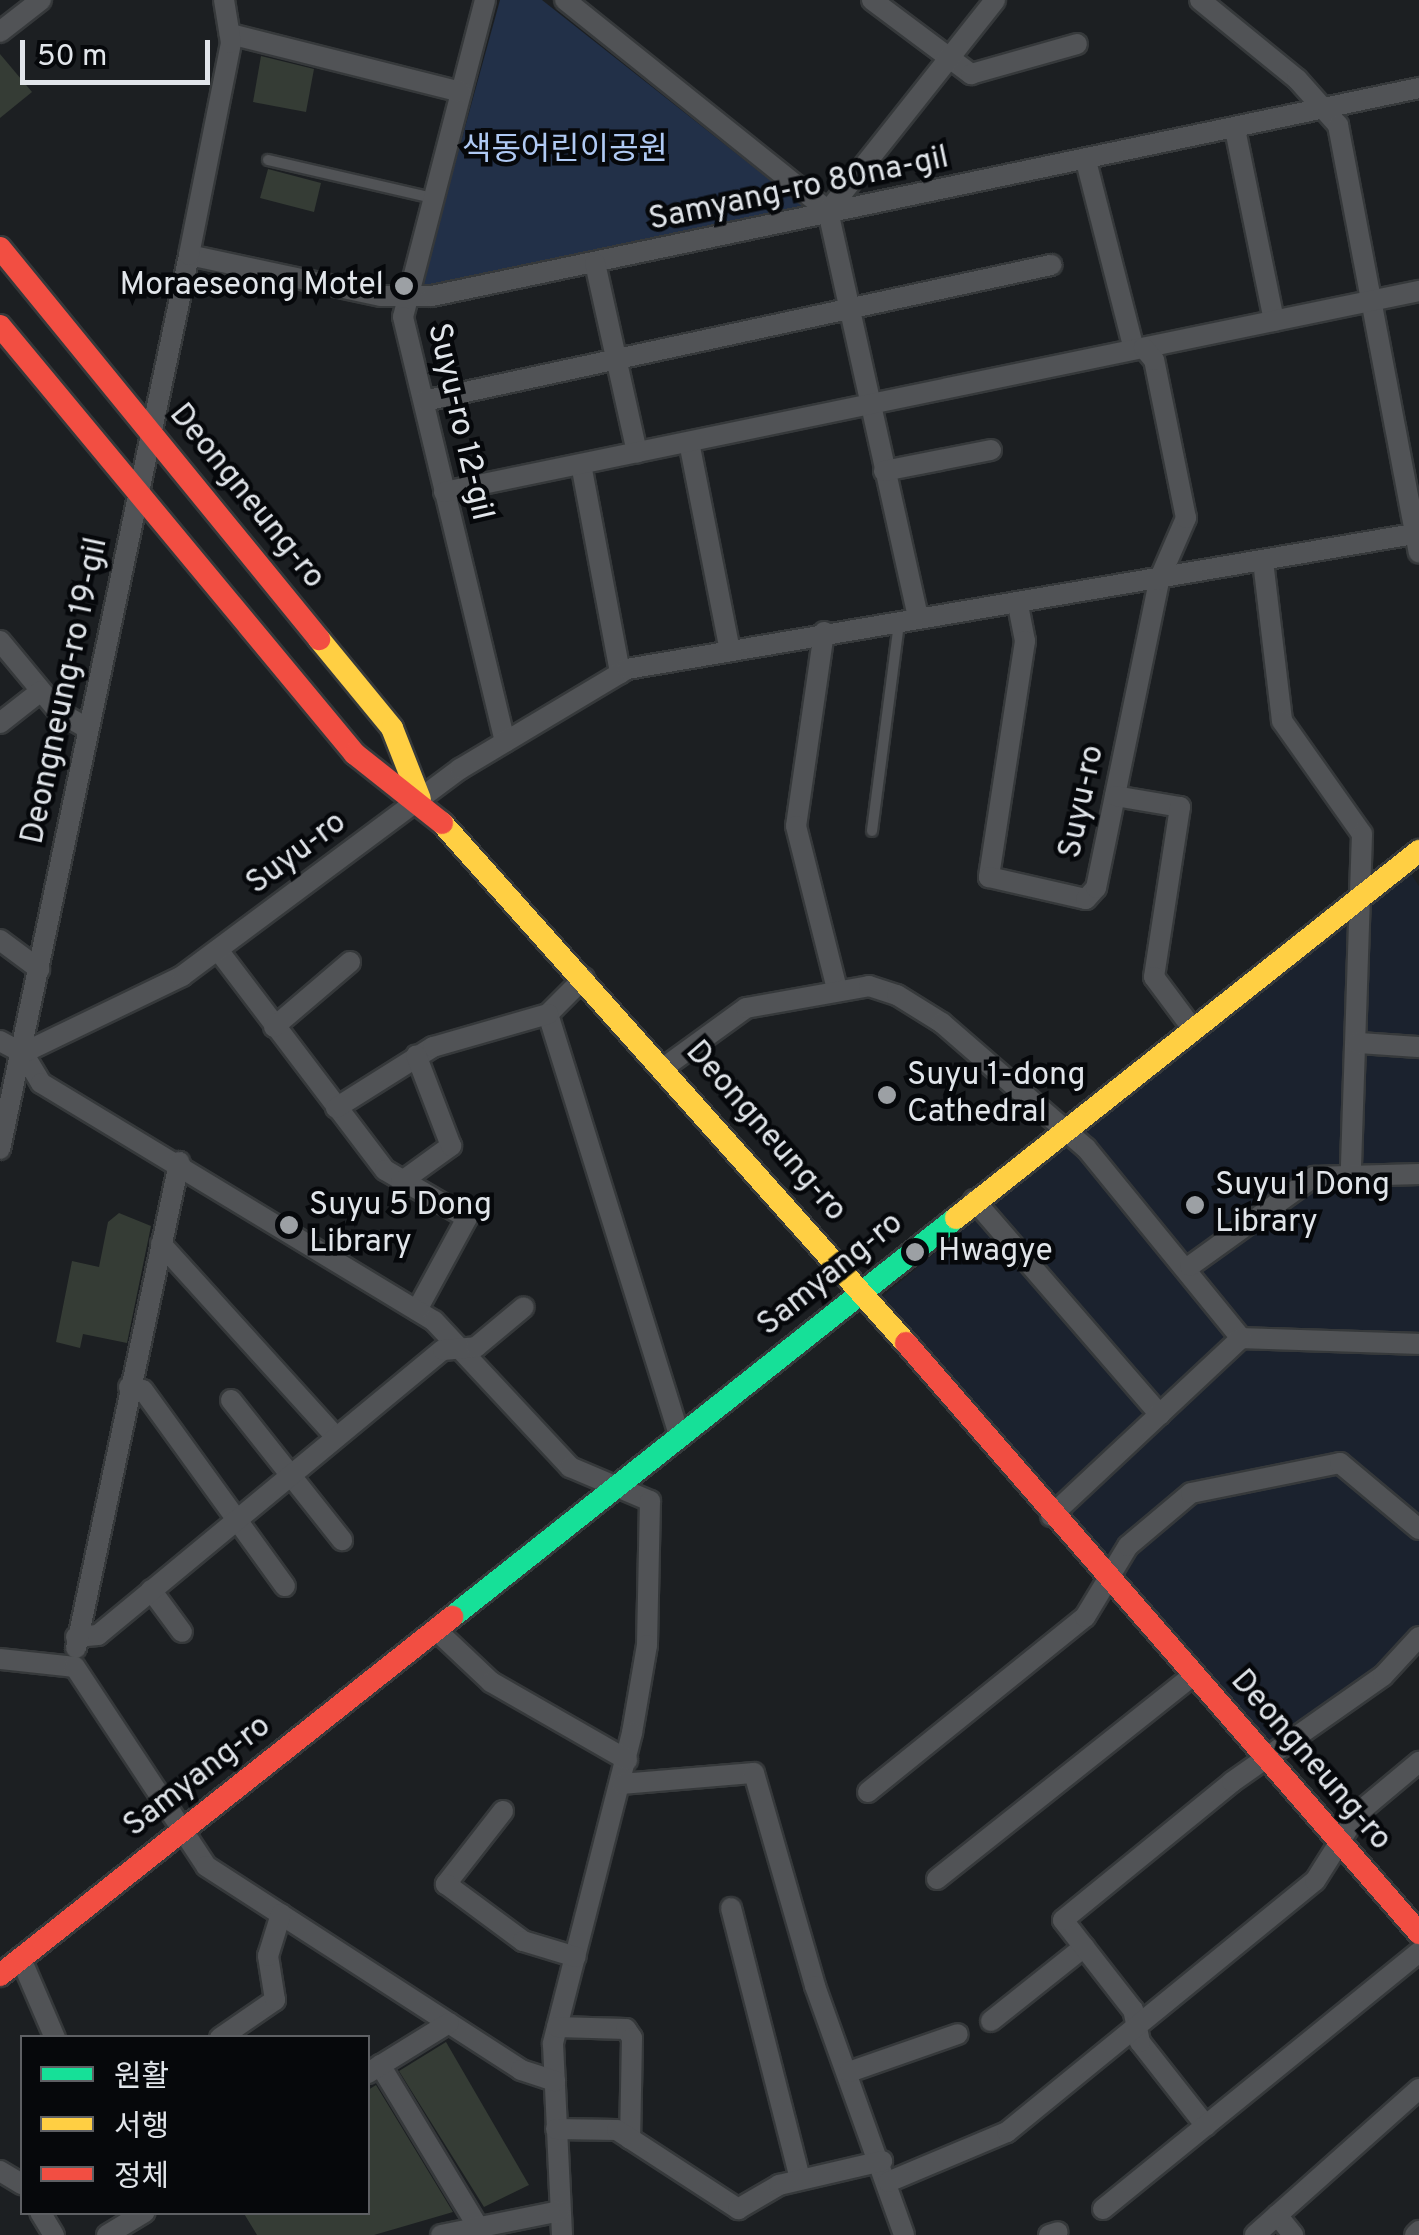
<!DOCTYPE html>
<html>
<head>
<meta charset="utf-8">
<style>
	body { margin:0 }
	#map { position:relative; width:1419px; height:2235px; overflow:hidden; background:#1c1f22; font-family:Overpass,"Noto Sans KR",sans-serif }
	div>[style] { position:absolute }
	.built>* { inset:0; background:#1b222e }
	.green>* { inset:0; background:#223048 }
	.building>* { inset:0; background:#353c35 }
	.roads { filter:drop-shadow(2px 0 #36393b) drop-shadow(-2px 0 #36393b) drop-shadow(0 2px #36393b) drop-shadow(0 -2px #36393b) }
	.lane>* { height:10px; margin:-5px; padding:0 5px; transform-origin:5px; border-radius:5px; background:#515356 }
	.street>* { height:20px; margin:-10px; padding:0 10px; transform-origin:10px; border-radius:10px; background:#515356 }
	.fast>* { height:22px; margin:-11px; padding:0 11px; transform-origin:11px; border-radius:11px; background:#16e098 }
	.slow>* { height:22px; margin:-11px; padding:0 11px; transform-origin:11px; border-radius:11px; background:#ffcf43 }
	.jam>* { height:22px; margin:-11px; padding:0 11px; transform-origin:11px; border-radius:11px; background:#f24e42 }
	.dots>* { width:28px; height:28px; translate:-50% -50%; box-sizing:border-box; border:5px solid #06080b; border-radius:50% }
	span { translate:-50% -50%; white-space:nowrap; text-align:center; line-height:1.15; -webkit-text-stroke:9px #06080b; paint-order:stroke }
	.park-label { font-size:32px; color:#b0caf4 }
	.street-label { font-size:32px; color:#e1e5ea }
	.poi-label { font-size:32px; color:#e1e5ea }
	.right { translate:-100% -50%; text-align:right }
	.left { translate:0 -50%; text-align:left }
	.legend { position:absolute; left:20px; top:2035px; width:350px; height:180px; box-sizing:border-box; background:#06080b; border:2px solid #5e6064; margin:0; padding:12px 18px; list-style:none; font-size:30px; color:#e1e5ea }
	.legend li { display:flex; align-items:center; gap:20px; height:50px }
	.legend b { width:50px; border:2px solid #5e6064 }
	.scale { position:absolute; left:20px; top:40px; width:190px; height:45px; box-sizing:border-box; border:5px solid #e1e5ea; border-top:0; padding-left:12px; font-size:30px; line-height:35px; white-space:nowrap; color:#e1e5ea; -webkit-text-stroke:8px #06080b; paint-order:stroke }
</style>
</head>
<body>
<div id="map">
	<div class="built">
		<i style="clip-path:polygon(1404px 863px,1419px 886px,1419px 1650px,1272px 1755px,883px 1296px)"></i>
	</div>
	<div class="green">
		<i style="clip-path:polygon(500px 0,542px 0,803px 206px,421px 287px)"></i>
	</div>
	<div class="building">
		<i style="clip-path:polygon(0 54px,32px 92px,0 118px)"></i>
		<i style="clip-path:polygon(261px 56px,314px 69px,306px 112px,253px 102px)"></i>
		<i style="clip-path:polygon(268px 169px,321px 183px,314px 212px,260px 198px)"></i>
		<i style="clip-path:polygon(119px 1213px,151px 1226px,127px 1343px,83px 1334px,80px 1348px,56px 1342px,72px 1261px,99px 1267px,108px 1222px)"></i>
		<i style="clip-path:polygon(446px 2042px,529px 2185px,484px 2207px,399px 2071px)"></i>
		<i style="clip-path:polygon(376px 2085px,453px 2212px,374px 2235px,257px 2235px,243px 2212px,368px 2212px,368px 2090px)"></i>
	</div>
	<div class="roads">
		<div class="lane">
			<i style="left:268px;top:160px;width:169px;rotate:13deg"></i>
			<i style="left:872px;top:831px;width:210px;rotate:-82.6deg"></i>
		</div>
		<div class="street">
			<i style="left:485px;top:0;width:327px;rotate:104.5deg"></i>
			<i style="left:403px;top:317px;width:437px;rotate:76.5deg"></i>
			<i style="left:565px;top:0;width:337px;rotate:38.7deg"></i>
			<i style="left:872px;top:0;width:124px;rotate:36.8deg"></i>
			<i style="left:971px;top:74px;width:110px;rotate:-15.8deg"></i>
			<i style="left:1200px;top:0;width:125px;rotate:39.2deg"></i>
			<i style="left:1297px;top:79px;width:62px;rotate:48.3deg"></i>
			<i style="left:1338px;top:125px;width:435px;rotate:79.3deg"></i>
			<i style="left:0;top:32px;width:52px;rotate:-38deg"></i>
			<i style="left:230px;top:34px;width:238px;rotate:14.1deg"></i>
			<i style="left:1235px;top:129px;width:196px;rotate:78.5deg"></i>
			<i style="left:1086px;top:161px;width:194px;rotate:75.7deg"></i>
			<i style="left:828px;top:211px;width:417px;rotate:77.5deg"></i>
			<i style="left:828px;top:211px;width:269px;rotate:-51.6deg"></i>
			<i style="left:189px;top:255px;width:196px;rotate:12.1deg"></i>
			<i style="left:381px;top:296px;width:51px"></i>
			<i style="left:432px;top:296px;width:1009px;rotate:-11.9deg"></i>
			<i style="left:595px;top:263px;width:194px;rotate:77.5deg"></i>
			<i style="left:424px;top:401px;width:642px;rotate:-12.24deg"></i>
			<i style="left:689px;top:442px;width:213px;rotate:78.9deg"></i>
			<i style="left:581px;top:464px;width:213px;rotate:79.4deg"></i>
			<i style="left:884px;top:471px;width:109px;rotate:-11.1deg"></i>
			<i style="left:444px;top:492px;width:996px;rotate:-11.65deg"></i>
			<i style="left:1263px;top:561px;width:161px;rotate:83.2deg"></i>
			<i style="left:1282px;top:721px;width:138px;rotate:54.7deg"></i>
			<i style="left:1362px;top:834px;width:337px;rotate:91.9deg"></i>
			<i style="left:1018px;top:605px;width:37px;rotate:79deg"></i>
			<i style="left:1025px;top:641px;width:239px;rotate:98.7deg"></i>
			<i style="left:989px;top:877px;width:99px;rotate:12.8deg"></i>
			<i style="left:1086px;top:899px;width:15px;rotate:-48deg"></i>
			<i style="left:1096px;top:888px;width:314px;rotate:-78.4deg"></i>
			<i style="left:1159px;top:580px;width:68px;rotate:-66.5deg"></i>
			<i style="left:1186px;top:518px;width:161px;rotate:-101.4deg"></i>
			<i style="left:1154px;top:360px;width:16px;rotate:-130deg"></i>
			<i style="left:824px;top:632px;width:196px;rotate:98.2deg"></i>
			<i style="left:796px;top:826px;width:168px;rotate:75.9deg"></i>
			<i style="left:0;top:641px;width:92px;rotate:50.3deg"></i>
			<i style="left:59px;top:712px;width:32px;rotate:30deg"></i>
			<i style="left:0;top:723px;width:52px;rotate:-38deg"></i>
			<i style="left:1115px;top:796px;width:66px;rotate:9.6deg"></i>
			<i style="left:1180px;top:807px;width:172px;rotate:98.7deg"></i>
			<i style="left:1154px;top:977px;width:64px;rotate:53.3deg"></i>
			<i style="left:0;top:940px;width:49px;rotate:36.6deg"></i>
			<i style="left:218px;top:950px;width:276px;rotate:52.8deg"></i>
			<i style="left:385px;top:1170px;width:95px;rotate:30.3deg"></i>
			<i style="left:467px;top:1218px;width:105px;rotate:118.5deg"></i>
			<i style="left:584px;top:978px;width:51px;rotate:135deg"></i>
			<i style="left:548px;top:1014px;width:443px;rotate:72.7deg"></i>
			<i style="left:274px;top:1027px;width:100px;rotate:-40.5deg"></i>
			<i style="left:0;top:1041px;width:26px;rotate:28deg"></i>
			<i style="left:1358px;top:1043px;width:61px;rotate:3.8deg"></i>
			<i style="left:23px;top:1053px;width:35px;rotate:59deg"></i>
			<i style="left:41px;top:1083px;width:459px;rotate:31.2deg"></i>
			<i style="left:434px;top:1321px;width:200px;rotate:47deg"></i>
			<i style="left:570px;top:1467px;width:87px;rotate:23deg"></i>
			<i style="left:650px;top:1501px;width:144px;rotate:91.2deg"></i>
			<i style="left:647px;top:1645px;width:89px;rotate:99.7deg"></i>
			<i style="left:632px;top:1733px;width:321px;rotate:104.3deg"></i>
			<i style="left:553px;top:2044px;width:191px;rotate:87.3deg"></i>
			<i style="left:23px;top:1053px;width:177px;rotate:-25.8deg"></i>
			<i style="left:182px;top:976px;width:347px;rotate:-36.7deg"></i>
			<i style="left:460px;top:769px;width:195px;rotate:-30.9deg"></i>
			<i style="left:627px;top:669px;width:804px;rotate:-9.74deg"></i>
			<i style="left:666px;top:1066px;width:99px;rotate:-35.9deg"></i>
			<i style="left:746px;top:1008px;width:125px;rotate:-10.1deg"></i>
			<i style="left:869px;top:986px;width:29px;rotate:18deg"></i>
			<i style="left:897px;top:995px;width:53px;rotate:31.9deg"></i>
			<i style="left:942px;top:1023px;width:191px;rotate:41deg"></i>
			<i style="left:1086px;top:1148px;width:245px;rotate:50.8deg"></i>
			<i style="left:336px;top:1108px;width:115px;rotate:-32.2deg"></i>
			<i style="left:433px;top:1047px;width:120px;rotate:-16deg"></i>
			<i style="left:0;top:1149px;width:914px;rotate:-78.06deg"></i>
			<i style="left:189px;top:255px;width:216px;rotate:-78.8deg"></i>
			<i style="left:231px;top:43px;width:44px;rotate:-99.2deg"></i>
			<i style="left:401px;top:1182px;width:62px;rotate:-35.8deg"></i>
			<i style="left:451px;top:1146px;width:97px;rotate:-111deg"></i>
			<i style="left:974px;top:1200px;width:284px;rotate:49.1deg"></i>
			<i style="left:161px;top:1244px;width:261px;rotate:47.8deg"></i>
			<i style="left:1190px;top:1266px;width:153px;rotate:-35.7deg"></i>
			<i style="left:1314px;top:1177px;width:105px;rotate:-1.6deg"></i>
			<i style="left:1241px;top:1338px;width:178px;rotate:1.9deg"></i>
			<i style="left:129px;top:1387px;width:14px;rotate:12deg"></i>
			<i style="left:143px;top:1390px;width:242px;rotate:54.1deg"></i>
			<i style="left:231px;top:1400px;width:179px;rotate:51.6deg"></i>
			<i style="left:1051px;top:1516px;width:260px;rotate:-43.1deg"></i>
			<i style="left:151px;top:1590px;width:52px;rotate:53.6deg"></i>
			<i style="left:436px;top:1630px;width:76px;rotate:43.4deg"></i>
			<i style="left:491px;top:1682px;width:157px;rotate:29.8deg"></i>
			<i style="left:76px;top:1637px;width:22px;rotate:-5deg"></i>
			<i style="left:98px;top:1635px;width:447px;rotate:-39.6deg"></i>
			<i style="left:443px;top:1350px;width:33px;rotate:-5deg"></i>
			<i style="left:476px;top:1347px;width:62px;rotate:-39.8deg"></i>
			<i style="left:76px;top:1648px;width:497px;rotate:-78deg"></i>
			<i style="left:0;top:1659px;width:75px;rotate:6.1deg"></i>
			<i style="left:75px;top:1667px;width:238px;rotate:56.6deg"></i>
			<i style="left:206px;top:1866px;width:375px;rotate:32.9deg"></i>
			<i style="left:521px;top:2070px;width:36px;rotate:18deg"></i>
			<i style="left:622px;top:1784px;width:132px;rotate:-4.8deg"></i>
			<i style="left:754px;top:1773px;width:222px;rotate:74deg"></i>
			<i style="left:815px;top:1986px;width:264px;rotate:70.3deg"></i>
			<i style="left:868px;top:1792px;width:279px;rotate:-38.9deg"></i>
			<i style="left:1085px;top:1617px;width:83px;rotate:-58.8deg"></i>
			<i style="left:1128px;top:1546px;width:82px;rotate:-40.1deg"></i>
			<i style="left:1191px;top:1493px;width:152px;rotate:-11.4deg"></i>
			<i style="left:1340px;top:1463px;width:103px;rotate:39.9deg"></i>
			<i style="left:503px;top:1811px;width:93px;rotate:128deg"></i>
			<i style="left:446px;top:1884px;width:96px;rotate:36.5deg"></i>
			<i style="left:523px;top:1941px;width:55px;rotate:16.8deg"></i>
			<i style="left:937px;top:1879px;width:326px;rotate:-38.5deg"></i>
			<i style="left:731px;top:1908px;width:280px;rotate:75.7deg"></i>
			<i style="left:21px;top:1959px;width:86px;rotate:66.7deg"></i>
			<i style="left:991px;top:2021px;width:119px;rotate:-38.5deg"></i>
			<i style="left:557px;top:2027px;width:69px;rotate:1.7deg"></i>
			<i style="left:626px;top:2029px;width:11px;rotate:56deg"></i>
			<i style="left:632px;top:2038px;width:101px;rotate:91.1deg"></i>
			<i style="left:220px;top:2038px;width:67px;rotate:-34.6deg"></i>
			<i style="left:275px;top:2000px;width:45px;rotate:-99deg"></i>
			<i style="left:268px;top:1956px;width:44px;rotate:-72.8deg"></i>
			<i style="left:380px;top:2065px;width:187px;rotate:58.8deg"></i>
			<i style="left:849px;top:2072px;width:115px;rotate:-19.2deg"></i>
			<i style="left:368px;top:2073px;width:95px;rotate:-31.7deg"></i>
			<i style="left:1206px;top:2126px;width:107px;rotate:-128.2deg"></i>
			<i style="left:1140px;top:2042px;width:33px;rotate:-102deg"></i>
			<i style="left:1133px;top:2010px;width:114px;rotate:-127.9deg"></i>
			<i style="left:1063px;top:1920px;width:218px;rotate:-39.2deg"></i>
			<i style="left:1232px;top:1782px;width:184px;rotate:-35.1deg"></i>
			<i style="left:1383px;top:1676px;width:53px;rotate:-47.3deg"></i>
			<i style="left:556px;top:2129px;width:61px;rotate:0.9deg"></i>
			<i style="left:617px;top:2130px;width:145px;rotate:33.1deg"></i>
			<i style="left:738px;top:2209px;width:48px;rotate:-30.3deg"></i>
			<i style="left:779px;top:2185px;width:106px;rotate:-13.1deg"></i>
			<i style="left:0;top:2171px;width:26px;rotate:31deg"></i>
			<i style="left:888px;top:2182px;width:129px;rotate:-22.8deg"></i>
			<i style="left:1007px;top:2132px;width:397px;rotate:-39.2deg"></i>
			<i style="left:1315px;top:1881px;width:80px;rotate:-57.7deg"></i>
			<i style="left:1358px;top:1813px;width:80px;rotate:-39.9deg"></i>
			<i style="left:1103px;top:2209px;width:407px;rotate:-39.1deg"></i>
			<i style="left:40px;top:2212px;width:27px;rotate:59deg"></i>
			<i style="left:1277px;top:2215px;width:26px;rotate:51deg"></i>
			<i style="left:107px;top:2235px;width:44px;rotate:-31.2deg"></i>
			<i style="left:441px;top:2235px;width:121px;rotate:-11.4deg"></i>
			<i style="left:1049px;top:2235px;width:9px;rotate:-18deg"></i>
			<i style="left:1255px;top:2235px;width:220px;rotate:-41.7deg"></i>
			<i style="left:1415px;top:2235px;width:6px;rotate:-45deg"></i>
		</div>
		<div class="fast">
			<i style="left:452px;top:1617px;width:643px;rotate:-38.37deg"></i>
		</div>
		<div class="slow">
			<i style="left:319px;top:639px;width:115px;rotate:50.6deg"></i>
			<i style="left:392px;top:728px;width:76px;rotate:68.5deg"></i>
			<i style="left:442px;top:823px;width:697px;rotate:48.26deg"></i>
			<i style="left:956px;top:1218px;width:591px;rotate:-38.4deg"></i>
		</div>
		<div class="jam">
			<i style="left:0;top:248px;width:505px;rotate:50.79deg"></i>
			<i style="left:0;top:326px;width:556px;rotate:50.33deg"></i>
			<i style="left:355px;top:754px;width:111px;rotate:38.4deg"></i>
			<i style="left:906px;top:1343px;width:782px;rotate:48.99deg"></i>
			<i style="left:0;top:1975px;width:577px;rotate:-38.38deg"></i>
		</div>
	</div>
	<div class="dots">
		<i style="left:404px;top:286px;background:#9ca0a4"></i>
		<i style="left:887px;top:1095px;background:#9ca0a4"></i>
		<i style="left:1195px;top:1205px;background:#9ca0a4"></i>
		<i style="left:289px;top:1225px;background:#9ca0a4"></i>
		<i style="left:915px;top:1252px;background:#9ca0a4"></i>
	</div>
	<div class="park-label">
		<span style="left:565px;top:151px">색동어린이공원</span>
	</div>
	<div class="street-label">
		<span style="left:799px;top:190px;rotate:-12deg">Samyang-ro 80na-gil</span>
		<span style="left:459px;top:422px;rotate:77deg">Suyu-ro 12-gil</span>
		<span style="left:246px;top:497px;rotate:51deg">Deongneung-ro</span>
		<span style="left:66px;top:691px;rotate:-78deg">Deongneung-ro 19-gil</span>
		<span style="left:1083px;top:802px;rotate:-78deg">Suyu-ro</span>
		<span style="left:297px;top:854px;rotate:-37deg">Suyu-ro</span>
		<span style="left:765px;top:1132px;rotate:49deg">Deongneung-ro</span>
		<span style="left:831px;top:1275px;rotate:-39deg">Samyang-ro</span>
		<span style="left:1310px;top:1761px;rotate:49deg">Deongneung-ro</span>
		<span style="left:198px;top:1777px;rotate:-38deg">Samyang-ro</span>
	</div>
	<div class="poi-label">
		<span class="right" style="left:384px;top:286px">Moraeseong Motel</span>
		<span class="left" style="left:907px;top:1095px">Suyu 1-dong<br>Cathedral</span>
		<span class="left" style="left:1215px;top:1205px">Suyu 1 Dong<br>Library</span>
		<span class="left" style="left:309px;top:1225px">Suyu 5 Dong<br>Library</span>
		<span class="left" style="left:938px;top:1252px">Hwagye</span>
	</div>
	<ul class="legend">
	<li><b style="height:12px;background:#16e098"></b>원활</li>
	<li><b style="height:12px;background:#ffcf43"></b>서행</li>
	<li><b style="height:12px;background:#f24e42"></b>정체</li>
	</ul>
	<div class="scale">50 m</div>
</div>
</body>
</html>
